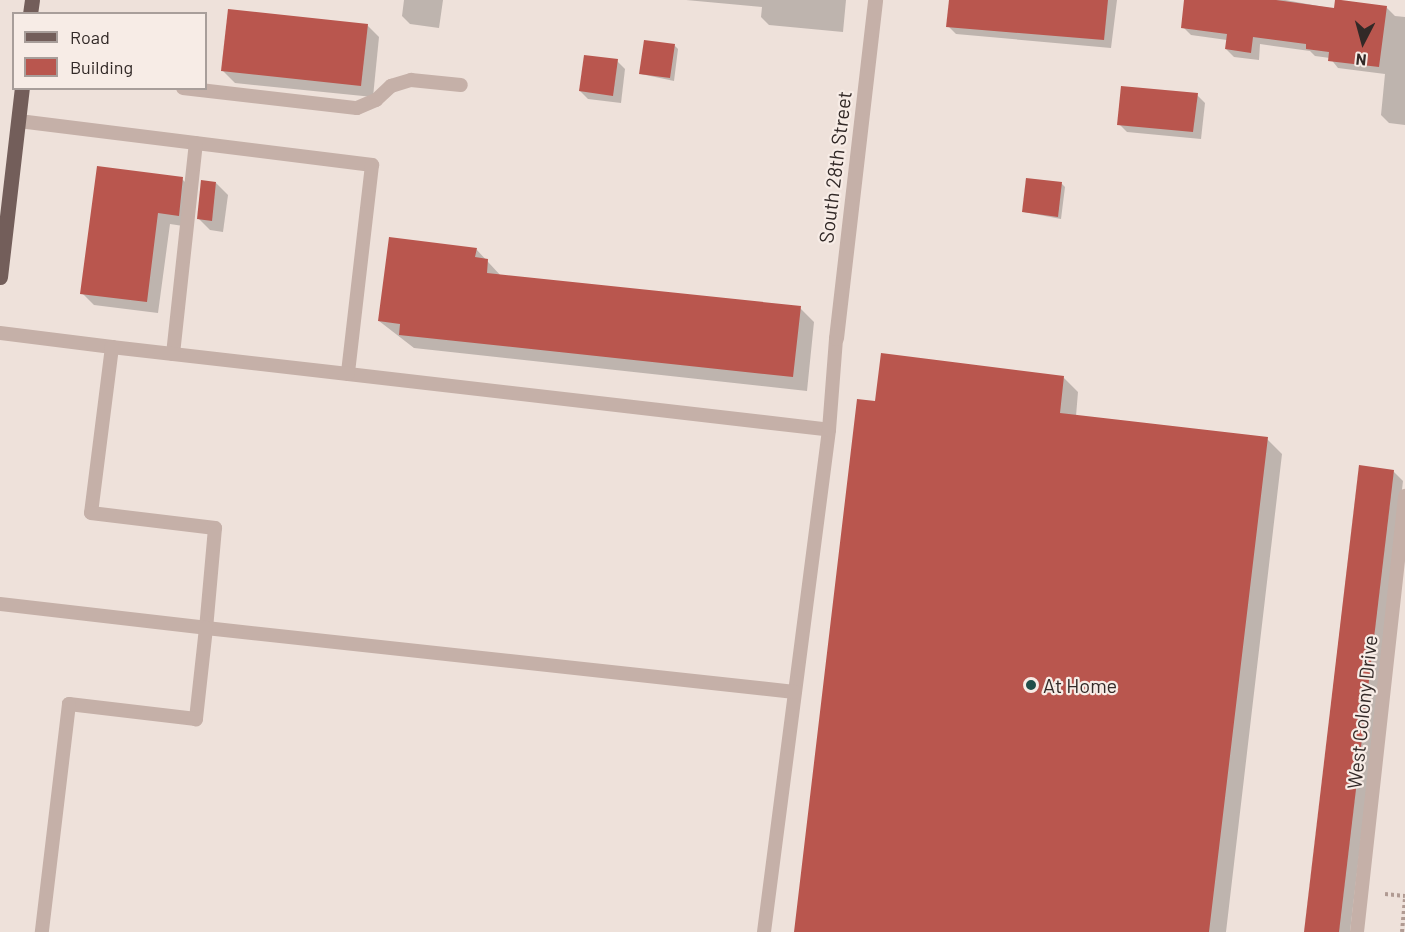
<!DOCTYPE html>
<html>
<head>
<meta charset="utf-8">
<style>
	body { margin:0 }
	#map { position:relative; width:1405px; height:932px; overflow:hidden; background:#eee1da; font-family:Barlow,sans-serif }
	div>[style] { position:absolute }
	.shadow>* { inset:0; background:#0003 }
	.building>* { inset:0; background:#b9564e }
	.path>* { height:4px; margin-top:-2px; transform-origin:0; background:repeating-linear-gradient(90deg,#b09a92 0 3px,transparent 0 6px) }
	.service>* { height:14px; margin:-7px; padding:0 7px; transform-origin:7px; border-radius:7px; background:#c5b0a8 }
	.minor>* { height:15px; margin:-7.5px; padding:0 7.5px; transform-origin:7.5px; border-radius:7.5px; background:#c5b0a8 }
	.primary>* { height:15px; margin:-7.5px; padding:0 7.5px; transform-origin:7.5px; border-radius:7.5px; background:#735e5a }
	.dots>* { width:16px; height:16px; translate:-50% -50%; box-sizing:border-box; border:3px solid #f7ece6; border-radius:50% }
	span { translate:-50% -50%; white-space:nowrap; text-align:center; line-height:1.15; -webkit-text-stroke:4.5px #f7ece6; paint-order:stroke }
	.street-label { font-size:20px; color:#322927 }
	.poi-label { font-size:20px; color:#322927 }
	.left { translate:0 -50%; text-align:left }
	.legend { position:absolute; left:12px; top:12px; width:195px; height:78px; box-sizing:border-box; background:#f7ece6; border:2px solid #a89e9a; margin:0; padding:8px 10px; list-style:none; font-size:18px; color:#322927 }
	.legend li { display:flex; align-items:center; gap:12px; height:30px }
	.legend b { width:30px; border:2px solid #a89e9a }
	.north { position:absolute; left:1333px; top:12px; width:60px; height:60px; -webkit-text-stroke:4px #f7ece6; paint-order:stroke; rotate:186deg; font-size:16px; font-weight:700; line-height:24px; text-align:center; color:#322927 }
	.north::after { content:''; display:block; margin:auto; width:21px; height:27px; background:#322927; clip-path:polygon(50% 0,100% 100%,50% 72%,0 100%) }
</style>
</head>
<body>
<div id="map">
	<div class="shadow">
		<i style="clip-path:polygon(404px 0,443px 0,439px 28px,410px 24px,402px 16px)"></i>
		<i style="clip-path:polygon(686px 0,846px 0,843px 32px,769px 25px,761px 17px,762px 7px)"></i>
		<i style="clip-path:polygon(950px 0,1117px 0,1111px 48px,956px 34px,948px 26px)"></i>
		<i style="clip-path:polygon(1186px 0,1285px 0,1335px 9px,1386px 7px,1395px 16px,1405px 17px,1405px 125px,1389px 123px,1381px 115px,1385px 74px,1338px 68px,1330px 58px,1315px 56px,1310px 51px,1260px 44px,1259px 60px,1234px 57px,1226px 49px,1227px 40px,1191px 35px,1183px 27px)"></i>
		<i style="clip-path:polygon(367px 25px,379px 37px,373px 97px,235px 83px,223px 71px)"></i>
		<i style="clip-path:polygon(674px 45px,678px 49px,674px 81px,641px 74px)"></i>
		<i style="clip-path:polygon(617px 61px,625px 69px,621px 103px,588px 99px,580px 91px)"></i>
		<i style="clip-path:polygon(1197px 95px,1205px 103px,1201px 139px,1127px 132px,1119px 124px)"></i>
		<i style="clip-path:polygon(182px 179px,194px 191px,190px 227px,170px 224px,158px 313px,94px 305px,82px 293px)"></i>
		<i style="clip-path:polygon(216px 183px,228px 195px,223px 232px,210px 230px,198px 218px)"></i>
		<i style="clip-path:polygon(1061px 183px,1065px 187px,1061px 219px,1024px 212px)"></i>
		<i style="clip-path:polygon(476px 249px,502px 277px,800px 308px,814px 322px,807px 391px,414px 348px,379px 321px)"></i>
		<i style="clip-path:polygon(1063px 377px,1078px 392px,1076px 416px,1267px 439px,1282px 454px,1226px 932px,795px 932px,876px 402px)"></i>
		<i style="clip-path:polygon(1393px 471px,1403px 481px,1350px 932px,1306px 932px)"></i>
	</div>
	<div class="building">
		<i style="clip-path:polygon(949px 0,1108px 0,1104px 40px,946px 27px)"></i>
		<i style="clip-path:polygon(1184px 0,1276px 0,1334px 8px,1335px 0,1341px 0,1387px 6px,1379px 67px,1328px 61px,1329px 52px,1306px 49px,1306px 44px,1253px 37px,1251px 53px,1225px 49px,1227px 34px,1181px 28px)"></i>
		<i style="clip-path:polygon(228px 9px,368px 24px,361px 86px,221px 71px)"></i>
		<i style="clip-path:polygon(644px 40px,675px 44px,670px 78px,639px 74px)"></i>
		<i style="clip-path:polygon(584px 55px,618px 59px,613px 96px,579px 91px)"></i>
		<i style="clip-path:polygon(1121px 86px,1198px 93px,1193px 132px,1117px 125px)"></i>
		<i style="clip-path:polygon(97px 166px,183px 177px,179px 216px,158px 213px,147px 302px,80px 294px)"></i>
		<i style="clip-path:polygon(1026px 178px,1062px 182px,1058px 217px,1022px 212px)"></i>
		<i style="clip-path:polygon(201px 180px,216px 182px,212px 221px,197px 219px)"></i>
		<i style="clip-path:polygon(389px 237px,477px 248px,475px 257px,488px 259px,487px 273px,801px 306px,793px 377px,399px 335px,400px 324px,378px 321px)"></i>
		<i style="clip-path:polygon(881px 353px,1064px 376px,1060px 413px,1268px 437px,1209px 932px,794px 932px,857px 399px,875px 401px)"></i>
		<i style="clip-path:polygon(1359px 465px,1394px 470px,1339px 932px,1304px 932px)"></i>
	</div>
	<div class="path">
		<i style="left:1385px;top:894px;width:20px;rotate:6deg"></i>
		<i style="left:1402px;top:932px;width:33px;rotate:-85deg"></i>
	</div>
	<div class="service">
		<i style="left:183px;top:88px;width:175px;rotate:6.6deg"></i>
		<i style="left:357px;top:108px;width:21px;rotate:-23deg"></i>
		<i style="left:376px;top:100px;width:21px;rotate:-43deg"></i>
		<i style="left:391px;top:86px;width:21px;rotate:-17deg"></i>
		<i style="left:411px;top:80px;width:50px;rotate:5.7deg"></i>
		<i style="left:19px;top:121px;width:356px;rotate:7.1deg"></i>
		<i style="left:372px;top:165px;width:210px;rotate:96.6deg"></i>
		<i style="left:348px;top:374px;width:484px;rotate:6.6deg"></i>
		<i style="left:829px;top:430px;width:506px;rotate:97.38deg"></i>
		<i style="left:0;top:333px;width:113px;rotate:7.1deg"></i>
		<i style="left:173px;top:354px;width:212px;rotate:-83.8deg"></i>
		<i style="left:348px;top:374px;width:238px;rotate:-173.5deg"></i>
		<i style="left:112px;top:347px;width:167px;rotate:97.2deg"></i>
		<i style="left:91px;top:513px;width:125px;rotate:6.9deg"></i>
		<i style="left:215px;top:528px;width:100px;rotate:95.1deg"></i>
		<i style="left:206px;top:628px;width:592px;rotate:6.2deg"></i>
		<i style="left:829px;top:430px;width:92px;rotate:-85.6deg"></i>
		<i style="left:0;top:604px;width:207px;rotate:6.6deg"></i>
		<i style="left:206px;top:628px;width:92px;rotate:96.3deg"></i>
		<i style="left:196px;top:719px;width:128px;rotate:-173.3deg"></i>
		<i style="left:69px;top:704px;width:230px;rotate:96.8deg"></i>
		<i style="left:1357px;top:932px;width:439px;rotate:-83.7deg"></i>
	</div>
	<div class="minor">
		<i style="left:836px;top:338px;width:340px;rotate:-83.4deg"></i>
	</div>
	<div class="primary">
		<i style="left:30px;top:14px;width:14px;rotate:-82deg"></i>
		<i style="left:0;top:277px;width:190px;rotate:-83.4deg"></i>
	</div>
	<div class="dots">
		<i style="left:1031px;top:685px;background:#214f4a"></i>
	</div>
	<div class="street-label">
		<span style="left:835px;top:167px;rotate:-83deg">South 28th Street</span>
		<span style="left:1362px;top:712px;rotate:-84deg">West Colony Drive</span>
	</div>
	<div class="poi-label">
		<span class="left" style="left:1043px;top:685px">At Home</span>
	</div>
	<ul class="legend">
	<li><b style="height:8px;background:#735e5a"></b>Road</li>
	<li><b style="height:16px;background:#b9564e"></b>Building</li>
	</ul>
	<div class="north">N</div>
</div>
</body>
</html>
